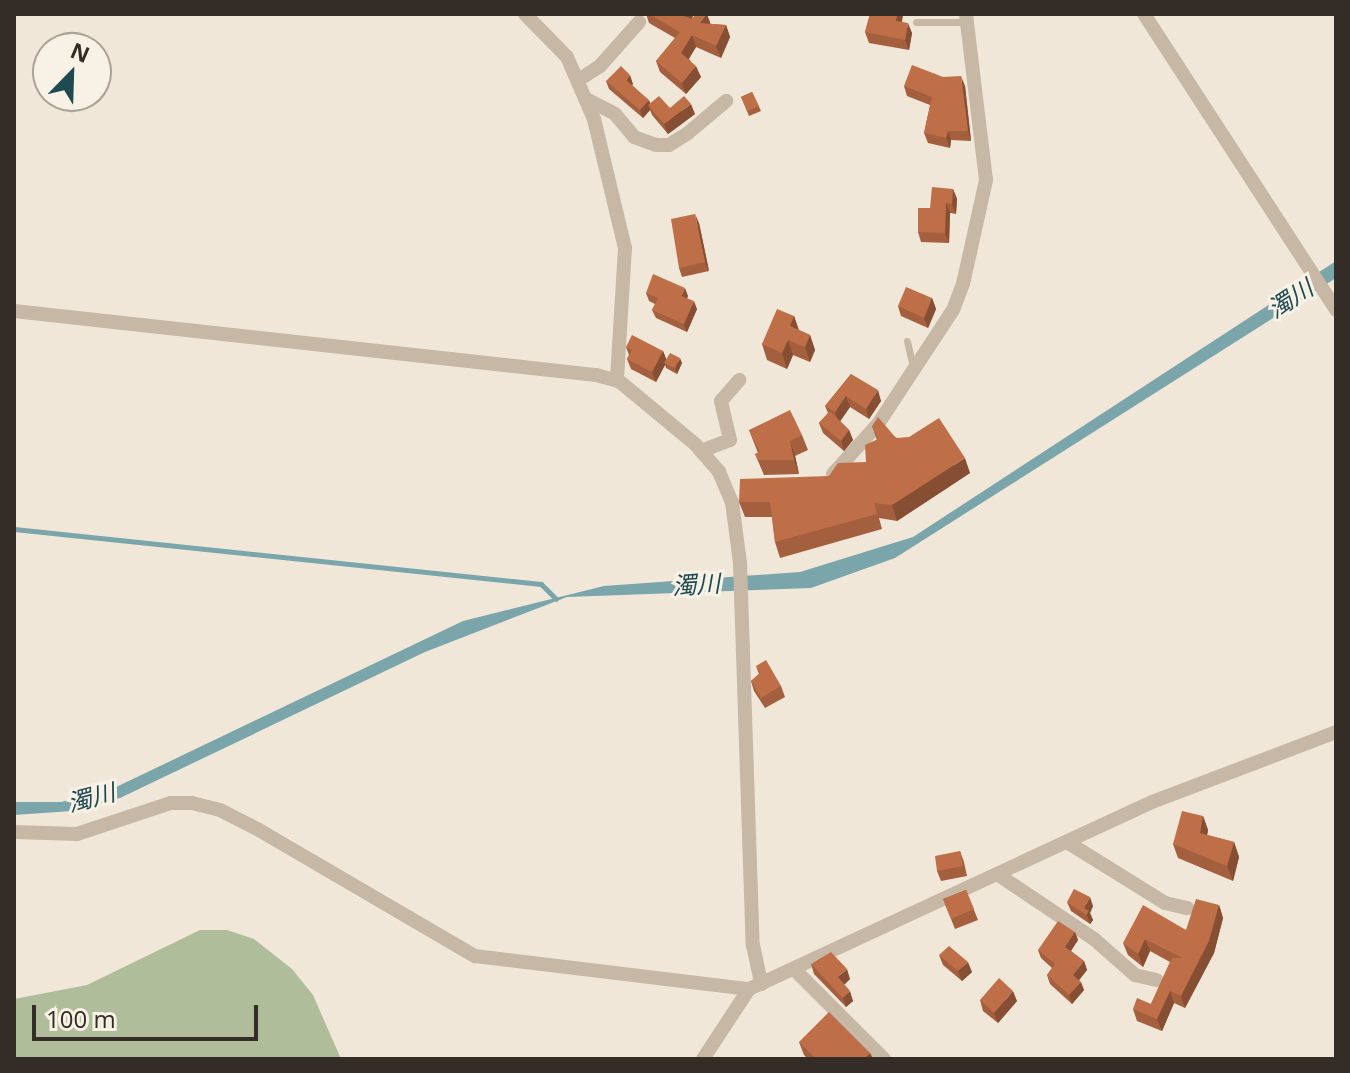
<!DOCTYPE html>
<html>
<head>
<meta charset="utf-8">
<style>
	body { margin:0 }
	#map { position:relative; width:1350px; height:1073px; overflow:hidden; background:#f0e7d9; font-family:"Open Sans","Noto Sans JP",sans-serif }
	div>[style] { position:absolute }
	.green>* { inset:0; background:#afbd9a }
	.water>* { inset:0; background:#7aa5ab }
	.stream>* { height:5px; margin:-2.5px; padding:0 2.5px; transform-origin:2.5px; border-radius:2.5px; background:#7aa5ab }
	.service>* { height:7px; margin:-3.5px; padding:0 3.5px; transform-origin:3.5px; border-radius:3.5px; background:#c7b8a6 }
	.minor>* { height:14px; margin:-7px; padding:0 7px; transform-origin:7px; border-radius:7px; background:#c7b8a6 }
	.wall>* { inset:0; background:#a45f3e }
	.shaded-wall>* { inset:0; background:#864e32 }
	.building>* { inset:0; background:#bf6f48 }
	span { translate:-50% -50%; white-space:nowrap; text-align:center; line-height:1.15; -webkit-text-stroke:6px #f8f1e5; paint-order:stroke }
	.water-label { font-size:24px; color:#1f4a52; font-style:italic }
	.frame { position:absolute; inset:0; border:16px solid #332c27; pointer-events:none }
	.north { position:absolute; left:32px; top:32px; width:80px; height:80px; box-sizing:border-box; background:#f8f1e5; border:2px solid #a9a299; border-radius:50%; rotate:23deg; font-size:22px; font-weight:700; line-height:32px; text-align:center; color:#332c27 }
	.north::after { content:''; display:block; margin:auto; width:28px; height:36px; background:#1f4a52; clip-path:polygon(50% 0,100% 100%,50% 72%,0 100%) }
	.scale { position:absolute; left:32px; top:1005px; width:226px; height:36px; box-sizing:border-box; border:4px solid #332c27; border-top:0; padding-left:10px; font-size:24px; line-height:28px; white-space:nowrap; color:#332c27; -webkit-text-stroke:6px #f8f1e5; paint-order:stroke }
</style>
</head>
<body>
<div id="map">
	<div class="green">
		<i style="clip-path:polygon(200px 930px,227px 930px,254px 939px,292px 969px,313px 995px,341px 1059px,14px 1059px,14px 999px,87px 985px)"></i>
	</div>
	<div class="water">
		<i style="clip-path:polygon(1336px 261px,1336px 278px,895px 558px,811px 588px,567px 597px,425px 652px,120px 798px,72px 811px,14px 815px,14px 802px,61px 802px,112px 789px,463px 621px,604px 586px,800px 572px,913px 537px)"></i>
	</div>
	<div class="stream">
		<i style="left:14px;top:529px;width:530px;rotate:5.96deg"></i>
		<i style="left:541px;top:584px;width:21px;rotate:45deg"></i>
	</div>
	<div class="service">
		<i style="left:916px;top:22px;width:50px"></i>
		<i style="left:907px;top:341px;width:28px;rotate:77deg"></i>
	</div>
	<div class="minor">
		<i style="left:525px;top:14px;width:60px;rotate:45.7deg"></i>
		<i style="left:567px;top:57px;width:68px;rotate:66.5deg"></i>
		<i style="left:594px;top:119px;width:133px;rotate:76.5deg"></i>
		<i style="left:625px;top:248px;width:132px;rotate:93.5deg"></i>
		<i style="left:1144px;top:14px;width:353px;rotate:57deg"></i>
		<i style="left:580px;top:79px;width:24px;rotate:-33deg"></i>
		<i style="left:600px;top:66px;width:59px;rotate:-48.4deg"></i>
		<i style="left:588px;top:100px;width:30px;rotate:27deg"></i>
		<i style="left:615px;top:114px;width:30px;rotate:50deg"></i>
		<i style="left:634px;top:137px;width:23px;rotate:20deg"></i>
		<i style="left:656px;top:145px;width:13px"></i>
		<i style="left:669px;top:145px;width:22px;rotate:-32deg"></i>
		<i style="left:688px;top:133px;width:50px;rotate:-40.1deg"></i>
		<i style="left:14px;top:311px;width:586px;rotate:6.28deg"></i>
		<i style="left:596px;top:375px;width:24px;rotate:15deg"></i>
		<i style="left:619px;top:381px;width:99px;rotate:39.7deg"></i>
		<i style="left:695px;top:444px;width:37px;rotate:49deg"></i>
		<i style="left:719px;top:472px;width:33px;rotate:67deg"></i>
		<i style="left:732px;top:502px;width:62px;rotate:82.5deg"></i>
		<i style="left:740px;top:563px;width:382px;rotate:88.1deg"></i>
		<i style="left:753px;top:945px;width:40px;rotate:78deg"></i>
		<i style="left:701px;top:451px;width:31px;rotate:-21deg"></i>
		<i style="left:730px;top:440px;width:40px;rotate:-103deg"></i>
		<i style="left:721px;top:401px;width:28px;rotate:-49deg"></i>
		<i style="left:833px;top:474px;width:67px;rotate:-48deg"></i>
		<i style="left:878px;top:424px;width:136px;rotate:-56.7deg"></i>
		<i style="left:953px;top:310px;width:28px;rotate:-69deg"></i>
		<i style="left:963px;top:284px;width:107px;rotate:-77.5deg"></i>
		<i style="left:986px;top:180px;width:167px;rotate:-96.9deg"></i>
		<i style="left:14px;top:832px;width:63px;rotate:1.8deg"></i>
		<i style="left:77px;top:834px;width:99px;rotate:-18.3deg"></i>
		<i style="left:171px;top:803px;width:21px"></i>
		<i style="left:192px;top:803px;width:29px;rotate:14deg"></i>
		<i style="left:220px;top:810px;width:44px;rotate:27.1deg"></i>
		<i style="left:259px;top:830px;width:250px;rotate:30.3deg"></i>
		<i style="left:475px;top:956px;width:276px;rotate:6.9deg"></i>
		<i style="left:749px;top:989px;width:444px;rotate:-24.9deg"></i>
		<i style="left:1152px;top:802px;width:197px;rotate:-20.8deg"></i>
		<i style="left:1067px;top:842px;width:115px;rotate:31.9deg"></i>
		<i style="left:1165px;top:903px;width:23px;rotate:13deg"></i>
		<i style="left:997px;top:874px;width:117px;rotate:33.8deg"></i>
		<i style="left:1094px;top:939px;width:55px;rotate:41.3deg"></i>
		<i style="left:1135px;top:975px;width:22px;rotate:13deg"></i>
		<i style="left:794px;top:969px;width:127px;rotate:45deg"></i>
		<i style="left:703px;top:1059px;width:84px;rotate:-56.7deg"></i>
	</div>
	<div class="wall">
		<i style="clip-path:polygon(646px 14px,694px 14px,692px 18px,710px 24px,726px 25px,730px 37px,721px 58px,696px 47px,689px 59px,701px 77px,686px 94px,660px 72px,656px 61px,675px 38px,649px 23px)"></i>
		<i style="clip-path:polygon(870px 14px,903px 14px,902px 22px,912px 33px,909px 50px,869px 43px,865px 32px)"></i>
		<i style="clip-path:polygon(606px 81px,633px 84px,632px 85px,650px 103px,695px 114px,668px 134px,652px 115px,650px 110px,643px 118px,609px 89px)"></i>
		<i style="clip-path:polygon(904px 86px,965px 86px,971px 141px,951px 140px,950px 148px,928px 143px,924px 133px,930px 105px,907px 96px)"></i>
		<i style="clip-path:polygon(752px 92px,761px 111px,749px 116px,741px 97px)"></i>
		<i style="clip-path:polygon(953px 189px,957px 199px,956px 214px,950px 213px,949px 243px,921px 242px,918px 232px)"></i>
		<i style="clip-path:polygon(699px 223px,709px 271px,682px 277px,679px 268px)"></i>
		<i style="clip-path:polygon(646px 293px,688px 296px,687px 298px,697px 309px,687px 332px,656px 318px,652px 310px,655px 304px,649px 301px)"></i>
		<i style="clip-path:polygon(932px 298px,936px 309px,928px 328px,901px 316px,898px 306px)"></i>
		<i style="clip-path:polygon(794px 316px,799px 330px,810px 335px,815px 350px,810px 362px,793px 355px,787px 369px,767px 360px,762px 344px)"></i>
		<i style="clip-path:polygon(626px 347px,663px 351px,666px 359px,682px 363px,677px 374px,666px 368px,665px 365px,656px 382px,631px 369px,627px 359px,629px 355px)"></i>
		<i style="clip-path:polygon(851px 374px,881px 401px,869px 419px,850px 407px,840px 421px,849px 430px,853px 440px,844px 451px,823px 433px,819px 423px,828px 413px,825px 406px)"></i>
		<i style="clip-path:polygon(872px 426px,970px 473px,897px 521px,879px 518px,882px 529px,780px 558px,775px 542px,772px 517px,745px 517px,739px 502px,829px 476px,866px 462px,877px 440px)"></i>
		<i style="clip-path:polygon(749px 430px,802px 435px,808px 450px,795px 456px,799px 474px,764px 475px,755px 454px,758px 453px)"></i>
		<i style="clip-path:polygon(756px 666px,781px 686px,785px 697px,765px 708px,754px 691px,751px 681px,759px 674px)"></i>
		<i style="clip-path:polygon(1203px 816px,1208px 830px,1207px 835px,1234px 842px,1239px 857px,1233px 881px,1178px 858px,1173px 844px)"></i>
		<i style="clip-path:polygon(960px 851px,964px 862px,967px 876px,941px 881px,937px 871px)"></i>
		<i style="clip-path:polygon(966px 890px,978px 920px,955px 929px,943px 899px)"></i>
		<i style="clip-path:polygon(1067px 902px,1093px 906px,1090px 913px,1093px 920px,1090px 924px,1071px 911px)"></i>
		<i style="clip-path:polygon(1219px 905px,1223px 918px,1214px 953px,1185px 1008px,1174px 1003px,1162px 1031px,1137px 1021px,1133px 1009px,1151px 1004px,1170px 962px,1150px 951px,1143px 967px,1128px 955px,1123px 943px,1186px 930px)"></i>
		<i style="clip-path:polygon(1075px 932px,1078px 940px,1071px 951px,1084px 961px,1087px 970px,1079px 980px,1084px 990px,1072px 1004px,1050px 984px,1047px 975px,1052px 968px,1041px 958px,1038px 950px)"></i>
		<i style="clip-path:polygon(939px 955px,972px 972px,962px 981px,943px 965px)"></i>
		<i style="clip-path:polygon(811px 964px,850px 979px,844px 985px,853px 1001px,846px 1007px,814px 974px)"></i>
		<i style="clip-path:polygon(980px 1000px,1017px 1001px,998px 1023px,983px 1011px)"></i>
		<i style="clip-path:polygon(799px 1042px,870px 1053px,873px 1059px,808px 1059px,804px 1055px)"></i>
	</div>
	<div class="shaded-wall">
		<i style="clip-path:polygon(685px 14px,694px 14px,688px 27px,684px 16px)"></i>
		<i style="clip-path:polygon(706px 14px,707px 14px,711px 25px,700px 23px)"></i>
		<i style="clip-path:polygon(897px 14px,903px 14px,900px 31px,896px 21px)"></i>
		<i style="clip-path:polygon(908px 23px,912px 33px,909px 50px,905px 40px)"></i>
		<i style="clip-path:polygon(726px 25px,730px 37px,721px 58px,716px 46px)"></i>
		<i style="clip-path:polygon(692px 35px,696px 47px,685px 64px,681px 53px)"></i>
		<i style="clip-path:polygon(696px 66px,701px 77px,686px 94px,682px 83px)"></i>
		<i style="clip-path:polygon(630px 75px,633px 84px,629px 88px,626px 80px)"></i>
		<i style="clip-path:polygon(961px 76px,965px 86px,971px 141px,968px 131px)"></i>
		<i style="clip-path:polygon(649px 100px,652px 108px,648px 105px,650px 110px,643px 118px,640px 110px)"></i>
		<i style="clip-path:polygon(691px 104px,695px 114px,668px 134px,664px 124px)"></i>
		<i style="clip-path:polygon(948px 131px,951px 140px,950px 148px,946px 138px)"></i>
		<i style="clip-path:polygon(953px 189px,957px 199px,956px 214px,952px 204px)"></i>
		<i style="clip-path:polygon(946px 203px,950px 213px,949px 243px,945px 233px)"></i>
		<i style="clip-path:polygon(695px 214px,699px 223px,709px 271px,705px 262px)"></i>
		<i style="clip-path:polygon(685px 288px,688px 296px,684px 304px,681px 296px)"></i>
		<i style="clip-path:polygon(932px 298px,936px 309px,928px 328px,924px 318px)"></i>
		<i style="clip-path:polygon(694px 301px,697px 309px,687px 332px,684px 324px)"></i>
		<i style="clip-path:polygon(794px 316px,799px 332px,790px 326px)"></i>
		<i style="clip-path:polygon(810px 335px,815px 350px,810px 362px,805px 347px)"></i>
		<i style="clip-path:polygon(788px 340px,793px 355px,787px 369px,782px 353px)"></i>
		<i style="clip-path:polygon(663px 351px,667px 361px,656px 382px,652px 372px)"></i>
		<i style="clip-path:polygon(680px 358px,682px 363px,677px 374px,675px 368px)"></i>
		<i style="clip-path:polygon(878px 390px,881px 401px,869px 419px,866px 409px)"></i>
		<i style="clip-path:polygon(846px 396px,850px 407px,839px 423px,835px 412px)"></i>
		<i style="clip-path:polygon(849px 430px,853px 440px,844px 451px,841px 441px)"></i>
		<i style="clip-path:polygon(790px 441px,795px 456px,799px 474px,794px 460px)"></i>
		<i style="clip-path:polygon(965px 458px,970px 473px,897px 521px,892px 505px)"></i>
		<i style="clip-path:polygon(1203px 816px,1208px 830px,1205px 847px,1200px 833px)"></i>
		<i style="clip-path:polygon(1234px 842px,1239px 857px,1233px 881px,1227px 866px)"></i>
		<i style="clip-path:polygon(1090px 897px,1093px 906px,1090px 913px,1093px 920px,1090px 924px,1084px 908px)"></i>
		<i style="clip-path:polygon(1219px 905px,1223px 918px,1214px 953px,1185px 1008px,1181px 996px)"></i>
		<i style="clip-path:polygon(1075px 932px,1078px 940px,1068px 955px,1065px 947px)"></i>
		<i style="clip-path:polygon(1145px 939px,1150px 951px,1143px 967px,1138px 954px)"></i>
		<i style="clip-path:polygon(1084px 961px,1087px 970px,1076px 984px,1073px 975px)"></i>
		<i style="clip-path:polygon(968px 962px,972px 972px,962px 981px,958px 971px)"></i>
		<i style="clip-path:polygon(847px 969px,850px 979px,841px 987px,838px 977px)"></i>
		<i style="clip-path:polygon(1081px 982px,1084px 990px,1072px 1004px,1069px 995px)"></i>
		<i style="clip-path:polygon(850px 991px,853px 1001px,846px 1007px,843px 998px)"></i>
		<i style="clip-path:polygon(1013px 991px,1017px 1001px,998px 1023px,994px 1013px)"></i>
		<i style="clip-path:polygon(1170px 991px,1174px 1003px,1162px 1031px,1157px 1019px)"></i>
		<i style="clip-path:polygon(870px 1053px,873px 1059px,864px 1059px)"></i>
	</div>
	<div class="building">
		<i style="clip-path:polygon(649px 14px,685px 14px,684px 16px,692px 19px,696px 14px,706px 14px,700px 23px,726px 25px,716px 46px,692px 35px,681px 53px,696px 66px,682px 83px,656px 61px,680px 32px)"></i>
		<i style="clip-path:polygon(870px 14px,897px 14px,896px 21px,908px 23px,905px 40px,865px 32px)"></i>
		<i style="clip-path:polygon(912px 65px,943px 77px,961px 76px,968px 131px,948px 131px,946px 138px,924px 133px,932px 97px,904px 86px)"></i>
		<i style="clip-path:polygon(621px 66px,630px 75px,626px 80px,649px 100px,640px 110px,606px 81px)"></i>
		<i style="clip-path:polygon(752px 92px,759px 106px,748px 111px,741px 97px)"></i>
		<i style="clip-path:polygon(659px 96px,670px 108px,684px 96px,691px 104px,664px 124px,648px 105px)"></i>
		<i style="clip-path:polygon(932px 187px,953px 189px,952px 204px,946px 203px,945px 233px,918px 232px,918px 208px,930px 208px)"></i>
		<i style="clip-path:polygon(695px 214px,705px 262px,679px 268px,671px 219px)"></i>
		<i style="clip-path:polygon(653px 274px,685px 288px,681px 296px,694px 301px,684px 324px,652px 310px,658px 298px,646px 293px)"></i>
		<i style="clip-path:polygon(906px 287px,932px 298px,924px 318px,898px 306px)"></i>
		<i style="clip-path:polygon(777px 309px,794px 316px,790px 326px,810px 335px,805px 347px,788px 340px,782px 353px,762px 344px)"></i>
		<i style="clip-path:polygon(632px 335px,663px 351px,652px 372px,627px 359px,632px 350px,626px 347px)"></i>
		<i style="clip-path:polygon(670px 353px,680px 358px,675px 368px,664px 363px)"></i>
		<i style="clip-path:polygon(851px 374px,878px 390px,866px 409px,846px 396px,835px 412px,825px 406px)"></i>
		<i style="clip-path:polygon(790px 410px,802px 435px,790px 441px,794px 460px,758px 460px,755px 454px,760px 452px,749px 430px)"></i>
		<i style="clip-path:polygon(830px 411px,849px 430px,841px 441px,819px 423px)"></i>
		<i style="clip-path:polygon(878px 417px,896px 438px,909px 437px,939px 418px,965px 458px,892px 505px,874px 503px,877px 514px,775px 542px,770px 502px,739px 502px,740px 479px,829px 476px,838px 463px,866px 462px,865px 445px,878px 439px,872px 426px)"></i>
		<i style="clip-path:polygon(766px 660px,781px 686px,761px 698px,751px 681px,760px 673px,756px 666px)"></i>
		<i style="clip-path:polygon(1182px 811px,1203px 816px,1200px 833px,1234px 842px,1227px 866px,1173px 844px)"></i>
		<i style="clip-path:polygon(960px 851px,963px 866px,937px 871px,935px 856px)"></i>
		<i style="clip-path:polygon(1074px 889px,1090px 897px,1084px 908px,1089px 911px,1086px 915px,1067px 902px)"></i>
		<i style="clip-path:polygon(966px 890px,974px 909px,951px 919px,943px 899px)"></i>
		<i style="clip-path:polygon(1196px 899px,1219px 905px,1209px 941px,1181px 996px,1170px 991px,1157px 1019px,1133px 1009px,1137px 998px,1151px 1004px,1172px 958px,1183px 958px,1145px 939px,1138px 954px,1123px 943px,1143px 905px,1186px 930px)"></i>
		<i style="clip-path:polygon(1058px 921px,1075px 932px,1065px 947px,1084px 961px,1073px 975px,1081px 982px,1069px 995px,1047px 975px,1055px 964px,1038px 950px)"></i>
		<i style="clip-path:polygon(949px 946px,968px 962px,958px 971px,939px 955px)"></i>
		<i style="clip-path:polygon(831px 952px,847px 969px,838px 977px,850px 991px,843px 998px,811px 964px)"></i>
		<i style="clip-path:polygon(999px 978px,1013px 991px,994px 1013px,980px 1000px)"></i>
		<i style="clip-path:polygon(829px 1012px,870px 1053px,864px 1059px,816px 1059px,799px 1042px)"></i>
	</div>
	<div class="water-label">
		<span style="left:1290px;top:298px;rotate:-33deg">濁川</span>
		<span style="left:696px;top:584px;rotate:-4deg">濁川</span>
		<span style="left:91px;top:797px;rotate:-15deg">濁川</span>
	</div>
	<div class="frame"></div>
	<div class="north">N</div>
	<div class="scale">100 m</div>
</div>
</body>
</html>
